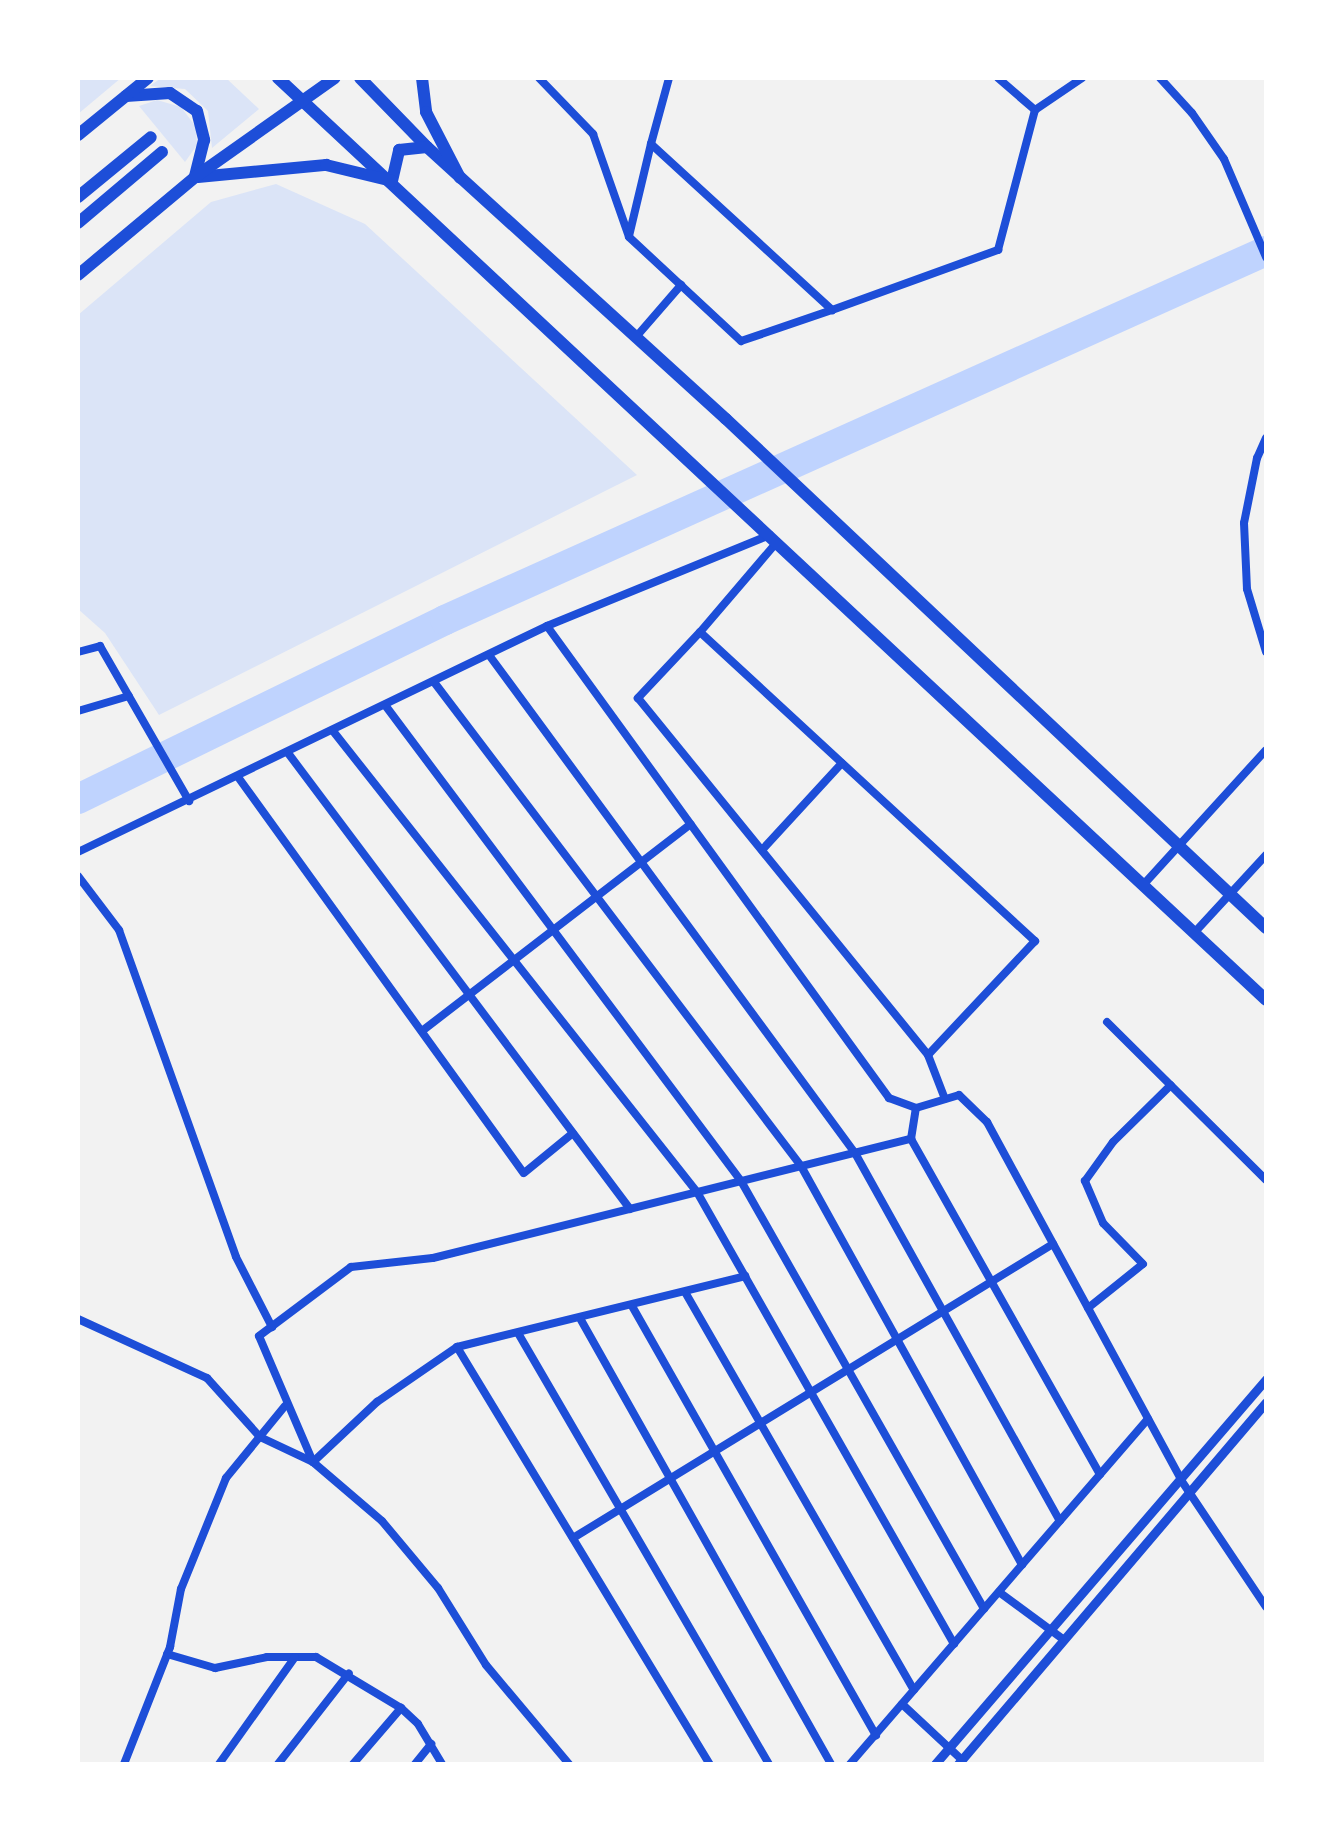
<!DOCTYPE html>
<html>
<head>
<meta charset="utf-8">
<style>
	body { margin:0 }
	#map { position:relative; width:1344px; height:1842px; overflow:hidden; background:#f2f2f2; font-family:"PT Sans",sans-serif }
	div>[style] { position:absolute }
	.green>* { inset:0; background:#dbe4f7 }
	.river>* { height:30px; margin:-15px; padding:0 15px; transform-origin:15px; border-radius:15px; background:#bfd3fe }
	.minor>* { height:8px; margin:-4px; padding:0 4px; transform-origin:4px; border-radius:4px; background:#1d4ed8 }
	.tertiary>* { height:9px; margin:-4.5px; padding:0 4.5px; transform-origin:4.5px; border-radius:4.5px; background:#1d4ed8 }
	.primary>* { height:12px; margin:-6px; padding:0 6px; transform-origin:6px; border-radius:6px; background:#1d4ed8 }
	.trunk>* { height:12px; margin:-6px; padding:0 6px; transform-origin:6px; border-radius:6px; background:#1d4ed8 }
	span { translate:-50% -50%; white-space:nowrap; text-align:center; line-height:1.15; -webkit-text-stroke:8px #fff; paint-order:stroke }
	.frame { position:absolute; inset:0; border:80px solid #fff; pointer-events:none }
</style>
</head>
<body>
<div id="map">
	<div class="green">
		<i style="clip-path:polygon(78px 78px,121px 78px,78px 114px)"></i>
		<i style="clip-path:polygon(161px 78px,226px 78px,259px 109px,212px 148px,208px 111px,185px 89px,150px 86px)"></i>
		<i style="clip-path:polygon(157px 100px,181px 107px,196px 127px,197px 145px,185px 162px,139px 106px)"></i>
		<i style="clip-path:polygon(276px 184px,365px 224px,637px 475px,159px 715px,105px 633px,78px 609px,78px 315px,211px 202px)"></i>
	</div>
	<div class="river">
		<i style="left:78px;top:799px;width:408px;rotate:-26deg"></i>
		<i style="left:445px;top:620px;width:900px;rotate:-24.2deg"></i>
	</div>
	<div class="minor">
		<i style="left:539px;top:78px;width:78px;rotate:46deg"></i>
		<i style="left:593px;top:134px;width:109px;rotate:70.7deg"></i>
		<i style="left:629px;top:237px;width:153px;rotate:42.9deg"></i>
		<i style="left:741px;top:341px;width:96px;rotate:-18.8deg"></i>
		<i style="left:669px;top:78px;width:68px;rotate:105.3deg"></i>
		<i style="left:651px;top:144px;width:246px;rotate:42.5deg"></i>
		<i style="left:832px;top:310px;width:177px;rotate:-19.9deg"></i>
		<i style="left:998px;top:250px;width:145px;rotate:-75.2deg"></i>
		<i style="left:1035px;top:110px;width:57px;rotate:-34.2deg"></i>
		<i style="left:998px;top:78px;width:49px;rotate:40.9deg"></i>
		<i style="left:1160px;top:78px;width:47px;rotate:47.6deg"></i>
		<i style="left:1192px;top:113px;width:56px;rotate:55.2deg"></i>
		<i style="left:1224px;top:159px;width:107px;rotate:66.8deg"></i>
		<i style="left:629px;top:236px;width:95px;rotate:-76.6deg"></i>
		<i style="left:636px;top:337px;width:69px;rotate:-49.1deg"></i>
		<i style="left:1266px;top:438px;width:22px;rotate:114deg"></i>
		<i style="left:1257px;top:458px;width:66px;rotate:101.3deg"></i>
		<i style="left:1244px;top:523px;width:66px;rotate:87.4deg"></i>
		<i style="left:1247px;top:589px;width:66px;rotate:73.2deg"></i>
		<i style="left:777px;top:542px;width:118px;rotate:130.5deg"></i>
		<i style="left:700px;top:632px;width:456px;rotate:42.7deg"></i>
		<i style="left:1035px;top:941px;width:156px;rotate:133.2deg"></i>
		<i style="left:928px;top:1055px;width:47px;rotate:68.9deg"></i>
		<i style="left:547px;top:626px;width:583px;rotate:54.07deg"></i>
		<i style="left:889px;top:1098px;width:29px;rotate:20deg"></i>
		<i style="left:916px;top:1108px;width:45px;rotate:-16.8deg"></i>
		<i style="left:959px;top:1095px;width:39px;rotate:44deg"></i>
		<i style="left:987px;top:1122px;width:407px;rotate:61.5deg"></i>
		<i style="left:1181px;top:1480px;width:153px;rotate:56.2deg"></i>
		<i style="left:700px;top:632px;width:91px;rotate:133.2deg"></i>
		<i style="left:638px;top:698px;width:460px;rotate:50.9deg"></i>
		<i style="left:78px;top:652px;width:23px;rotate:-15deg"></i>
		<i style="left:100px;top:646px;width:179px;rotate:60.1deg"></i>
		<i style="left:489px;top:655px;width:618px;rotate:53.69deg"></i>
		<i style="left:855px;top:1153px;width:421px;rotate:60.9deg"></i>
		<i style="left:434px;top:682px;width:607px;rotate:52.83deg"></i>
		<i style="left:801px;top:1166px;width:456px;rotate:61deg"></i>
		<i style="left:385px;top:705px;width:594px;rotate:53.21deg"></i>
		<i style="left:741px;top:1181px;width:492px;rotate:60.4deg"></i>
		<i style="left:78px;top:711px;width:53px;rotate:-16.4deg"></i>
		<i style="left:333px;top:731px;width:587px;rotate:51.71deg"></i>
		<i style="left:697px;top:1192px;width:520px;rotate:60.38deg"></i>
		<i style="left:288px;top:753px;width:570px;rotate:53.13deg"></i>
		<i style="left:238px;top:777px;width:488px;rotate:54.2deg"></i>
		<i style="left:524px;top:1173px;width:63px;rotate:-39.2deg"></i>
		<i style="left:762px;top:850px;width:118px;rotate:-47.4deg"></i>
		<i style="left:78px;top:852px;width:521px;rotate:-25.73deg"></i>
		<i style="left:547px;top:626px;width:241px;rotate:-22.2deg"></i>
		<i style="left:78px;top:876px;width:68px;rotate:52.8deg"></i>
		<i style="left:119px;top:930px;width:347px;rotate:70.3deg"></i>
		<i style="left:236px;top:1257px;width:79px;rotate:62.8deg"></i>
		<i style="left:1144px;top:884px;width:181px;rotate:-47.7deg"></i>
		<i style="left:1195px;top:932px;width:105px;rotate:-47.3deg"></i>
		<i style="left:1107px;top:1022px;width:224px;rotate:44.8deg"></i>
		<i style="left:422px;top:1031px;width:339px;rotate:-37.6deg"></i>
		<i style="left:911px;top:1139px;width:385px;rotate:60.6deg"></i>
		<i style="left:685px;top:1292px;width:459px;rotate:60.1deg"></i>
		<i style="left:632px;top:1306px;width:494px;rotate:60.4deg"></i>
		<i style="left:1088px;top:1308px;width:70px;rotate:-38.7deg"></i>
		<i style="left:1143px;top:1264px;width:57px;rotate:-134.3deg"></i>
		<i style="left:1103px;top:1223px;width:46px;rotate:-113.2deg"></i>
		<i style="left:1085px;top:1181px;width:48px;rotate:-54.3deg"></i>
		<i style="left:1113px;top:1142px;width:81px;rotate:-44.5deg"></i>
		<i style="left:78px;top:1319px;width:142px;rotate:24.6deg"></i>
		<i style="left:207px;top:1378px;width:79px;rotate:48.1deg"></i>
		<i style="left:260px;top:1437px;width:59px;rotate:25.3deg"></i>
		<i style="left:313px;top:1462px;width:88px;rotate:-43.2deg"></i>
		<i style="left:377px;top:1402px;width:97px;rotate:-34.5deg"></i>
		<i style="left:457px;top:1347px;width:297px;rotate:-13.8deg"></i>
		<i style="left:581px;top:1320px;width:510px;rotate:60.62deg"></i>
		<i style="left:518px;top:1333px;width:499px;rotate:59.8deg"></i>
		<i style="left:457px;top:1347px;width:488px;rotate:58.8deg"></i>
		<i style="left:573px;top:1538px;width:563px;rotate:-31.49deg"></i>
		<i style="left:999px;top:1592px;width:81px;rotate:36.4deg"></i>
		<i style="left:167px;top:1654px;width:50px;rotate:16.3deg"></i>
		<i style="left:215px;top:1668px;width:53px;rotate:-11.9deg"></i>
		<i style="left:267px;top:1657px;width:49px"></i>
		<i style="left:316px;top:1657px;width:99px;rotate:31deg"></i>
		<i style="left:401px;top:1708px;width:23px;rotate:43deg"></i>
		<i style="left:418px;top:1724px;width:47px;rotate:59deg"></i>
		<i style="left:902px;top:1704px;width:82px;rotate:43deg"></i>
		<i style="left:124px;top:1764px;width:126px;rotate:-68.5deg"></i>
		<i style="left:170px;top:1647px;width:59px;rotate:-79.3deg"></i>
		<i style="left:181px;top:1589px;width:120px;rotate:-67.9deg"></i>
		<i style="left:226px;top:1478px;width:93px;rotate:-50.7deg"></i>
		<i style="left:219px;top:1764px;width:131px;rotate:-54.6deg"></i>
		<i style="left:278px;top:1764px;width:115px;rotate:-52deg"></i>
		<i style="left:353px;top:1764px;width:74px;rotate:-49.4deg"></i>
		<i style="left:415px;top:1764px;width:26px;rotate:-51deg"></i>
		<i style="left:569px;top:1764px;width:129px;rotate:-130deg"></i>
		<i style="left:486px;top:1665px;width:91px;rotate:-121.9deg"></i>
		<i style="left:438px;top:1588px;width:87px;rotate:-129.9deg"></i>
		<i style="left:382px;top:1521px;width:91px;rotate:-139.5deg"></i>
		<i style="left:313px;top:1462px;width:137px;rotate:-113.2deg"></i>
		<i style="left:259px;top:1336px;width:115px;rotate:-36.9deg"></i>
		<i style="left:351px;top:1267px;width:82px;rotate:-6.3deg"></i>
		<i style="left:433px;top:1258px;width:493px;rotate:-14deg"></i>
		<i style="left:911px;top:1139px;width:31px;rotate:-81deg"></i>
		<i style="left:850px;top:1764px;width:456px;rotate:-49.2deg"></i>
	</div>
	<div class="tertiary">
		<i style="left:935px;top:1764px;width:508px;rotate:-49.31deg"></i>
		<i style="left:958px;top:1764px;width:475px;rotate:-49.6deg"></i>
	</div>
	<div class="primary">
		<i style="left:278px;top:78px;width:1351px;rotate:43.02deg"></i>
		<i style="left:360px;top:78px;width:96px;rotate:45.8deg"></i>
		<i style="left:427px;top:147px;width:404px;rotate:42.3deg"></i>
		<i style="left:726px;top:419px;width:742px;rotate:43.31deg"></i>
		<i style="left:392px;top:181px;width:32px;rotate:-77deg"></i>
		<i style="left:399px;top:150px;width:28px;rotate:-6deg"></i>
	</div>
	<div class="trunk">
		<i style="left:422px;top:78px;width:34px;rotate:83deg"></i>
		<i style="left:426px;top:112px;width:74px;rotate:62.7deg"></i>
		<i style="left:126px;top:96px;width:44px;rotate:-3.9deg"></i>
		<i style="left:170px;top:93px;width:32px;rotate:34deg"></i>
		<i style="left:197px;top:111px;width:30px;rotate:76deg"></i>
		<i style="left:204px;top:140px;width:38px;rotate:104deg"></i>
		<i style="left:78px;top:135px;width:90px;rotate:-39.2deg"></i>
		<i style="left:198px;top:177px;width:129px;rotate:-5.4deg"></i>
		<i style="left:326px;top:165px;width:68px;rotate:13.6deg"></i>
		<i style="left:78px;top:197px;width:94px;rotate:-39.4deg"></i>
		<i style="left:78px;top:223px;width:110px;rotate:-40.2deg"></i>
		<i style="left:78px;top:275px;width:153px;rotate:-39.9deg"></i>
		<i style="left:195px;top:177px;width:171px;rotate:-35.3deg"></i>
	</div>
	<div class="frame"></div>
</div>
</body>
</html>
